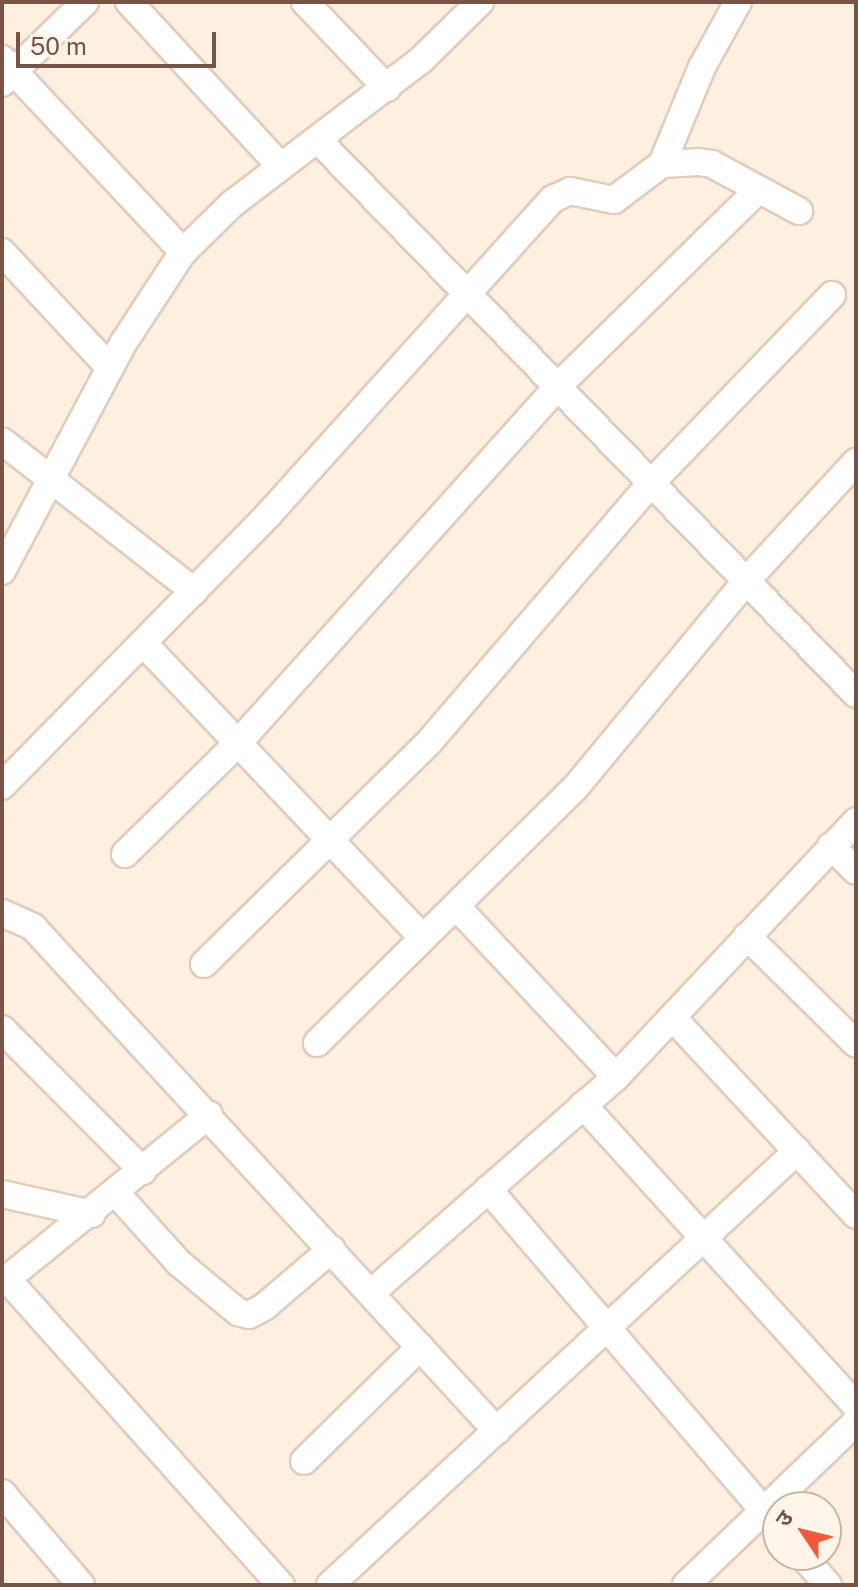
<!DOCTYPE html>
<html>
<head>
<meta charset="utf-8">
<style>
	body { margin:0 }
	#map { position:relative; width:858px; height:1587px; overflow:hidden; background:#fef0e0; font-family:"Public Sans","Noto Sans Devanagari",sans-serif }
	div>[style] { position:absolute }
	.roads { filter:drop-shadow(2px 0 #e3ccbb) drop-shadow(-2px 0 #e3ccbb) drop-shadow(0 2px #e3ccbb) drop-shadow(0 -2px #e3ccbb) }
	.street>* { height:26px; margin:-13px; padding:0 13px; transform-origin:13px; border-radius:13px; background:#fff }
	span { translate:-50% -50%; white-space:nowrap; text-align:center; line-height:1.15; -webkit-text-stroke:8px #fff5e8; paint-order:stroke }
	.frame { position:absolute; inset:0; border:4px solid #775445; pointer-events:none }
	.north { position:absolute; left:762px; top:1491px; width:80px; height:80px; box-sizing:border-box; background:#fff5e8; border:2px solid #c9b5a7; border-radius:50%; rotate:305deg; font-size:22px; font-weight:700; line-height:32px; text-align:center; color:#775445 }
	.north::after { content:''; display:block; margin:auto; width:28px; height:36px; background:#f45739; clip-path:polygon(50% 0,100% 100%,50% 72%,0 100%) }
	.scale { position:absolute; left:16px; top:32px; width:200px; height:36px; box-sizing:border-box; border:4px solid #775445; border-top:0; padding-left:10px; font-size:24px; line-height:28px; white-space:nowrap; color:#775445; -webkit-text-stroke:6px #fff5e8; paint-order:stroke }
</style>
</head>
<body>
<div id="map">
	<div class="roads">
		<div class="street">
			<i style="left:129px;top:2px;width:224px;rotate:47.3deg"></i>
			<i style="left:305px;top:2px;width:119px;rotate:46.4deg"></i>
			<i style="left:2px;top:59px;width:265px;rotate:46.8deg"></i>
			<i style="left:2px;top:83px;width:116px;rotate:-44.3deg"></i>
			<i style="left:318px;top:140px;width:772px;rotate:45.84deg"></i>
			<i style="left:662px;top:164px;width:105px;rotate:-67.6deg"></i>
			<i style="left:702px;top:67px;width:74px;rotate:-61deg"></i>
			<i style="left:2px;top:252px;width:158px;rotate:47deg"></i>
			<i style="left:2px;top:441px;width:244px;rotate:38deg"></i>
			<i style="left:2px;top:571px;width:259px;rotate:-62deg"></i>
			<i style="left:124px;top:342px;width:108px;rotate:-56.8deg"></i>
			<i style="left:183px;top:252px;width:69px;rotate:-44.4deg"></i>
			<i style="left:232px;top:204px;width:238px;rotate:-37.3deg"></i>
			<i style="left:421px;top:60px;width:83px;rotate:-44.5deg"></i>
			<i style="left:144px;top:644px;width:405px;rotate:46.5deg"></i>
			<i style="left:2px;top:786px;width:380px;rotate:-45.5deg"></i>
			<i style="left:268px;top:515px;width:426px;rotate:-48deg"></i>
			<i style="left:553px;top:199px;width:19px;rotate:-25deg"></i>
			<i style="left:570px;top:191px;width:45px;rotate:11.6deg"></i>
			<i style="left:614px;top:200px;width:60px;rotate:-36.9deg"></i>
			<i style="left:662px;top:164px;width:36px;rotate:-3deg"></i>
			<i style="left:698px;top:162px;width:14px;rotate:8deg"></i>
			<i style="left:712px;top:164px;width:99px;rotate:28.4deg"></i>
			<i style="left:831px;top:846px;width:35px;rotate:45deg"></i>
			<i style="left:125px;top:854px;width:158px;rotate:-44.5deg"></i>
			<i style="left:238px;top:743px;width:478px;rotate:-48.1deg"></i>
			<i style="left:557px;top:387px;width:280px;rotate:-44.4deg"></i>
			<i style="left:456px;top:906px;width:234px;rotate:46.9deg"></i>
			<i style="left:2px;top:913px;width:34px;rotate:24deg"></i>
			<i style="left:33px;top:927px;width:685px;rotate:47.37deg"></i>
			<i style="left:747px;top:936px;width:153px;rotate:44.7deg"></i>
			<i style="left:204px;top:964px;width:317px;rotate:-44.6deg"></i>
			<i style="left:430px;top:741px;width:340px;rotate:-49.4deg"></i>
			<i style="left:651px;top:483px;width:261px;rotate:-46.1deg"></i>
			<i style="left:672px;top:1017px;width:270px;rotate:47.1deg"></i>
			<i style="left:2px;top:1029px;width:200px;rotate:45.2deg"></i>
			<i style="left:317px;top:1043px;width:363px;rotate:-44.7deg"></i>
			<i style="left:575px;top:788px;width:268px;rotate:-50.4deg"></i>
			<i style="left:746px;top:581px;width:162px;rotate:-47.3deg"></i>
			<i style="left:583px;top:1105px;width:406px;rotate:47.8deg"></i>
			<i style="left:488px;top:1189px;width:445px;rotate:49.4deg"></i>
			<i style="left:116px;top:1193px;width:94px;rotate:48deg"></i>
			<i style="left:179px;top:1263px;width:77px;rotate:39.7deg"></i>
			<i style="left:238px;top:1312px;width:11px;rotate:15deg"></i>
			<i style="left:249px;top:1315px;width:17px;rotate:-28deg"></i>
			<i style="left:264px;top:1307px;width:89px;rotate:-40.5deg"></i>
			<i style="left:2px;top:1194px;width:92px;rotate:12.5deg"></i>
			<i style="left:7px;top:1279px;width:411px;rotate:48.2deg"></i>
			<i style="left:2px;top:1283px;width:267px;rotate:-39.1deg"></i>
			<i style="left:371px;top:1293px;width:327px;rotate:-41.4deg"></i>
			<i style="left:616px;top:1077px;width:351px;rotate:-46.8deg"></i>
			<i style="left:304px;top:1461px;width:163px;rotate:-44.5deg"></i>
			<i style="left:2px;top:1493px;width:121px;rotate:49.3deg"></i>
			<i style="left:802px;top:1555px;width:40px;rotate:49deg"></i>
			<i style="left:330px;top:1585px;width:638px;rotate:-42.9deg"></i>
			<i style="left:686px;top:1585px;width:236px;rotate:-43.8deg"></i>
		</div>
	</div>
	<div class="frame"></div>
	<div class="north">उ</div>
	<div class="scale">50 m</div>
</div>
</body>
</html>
